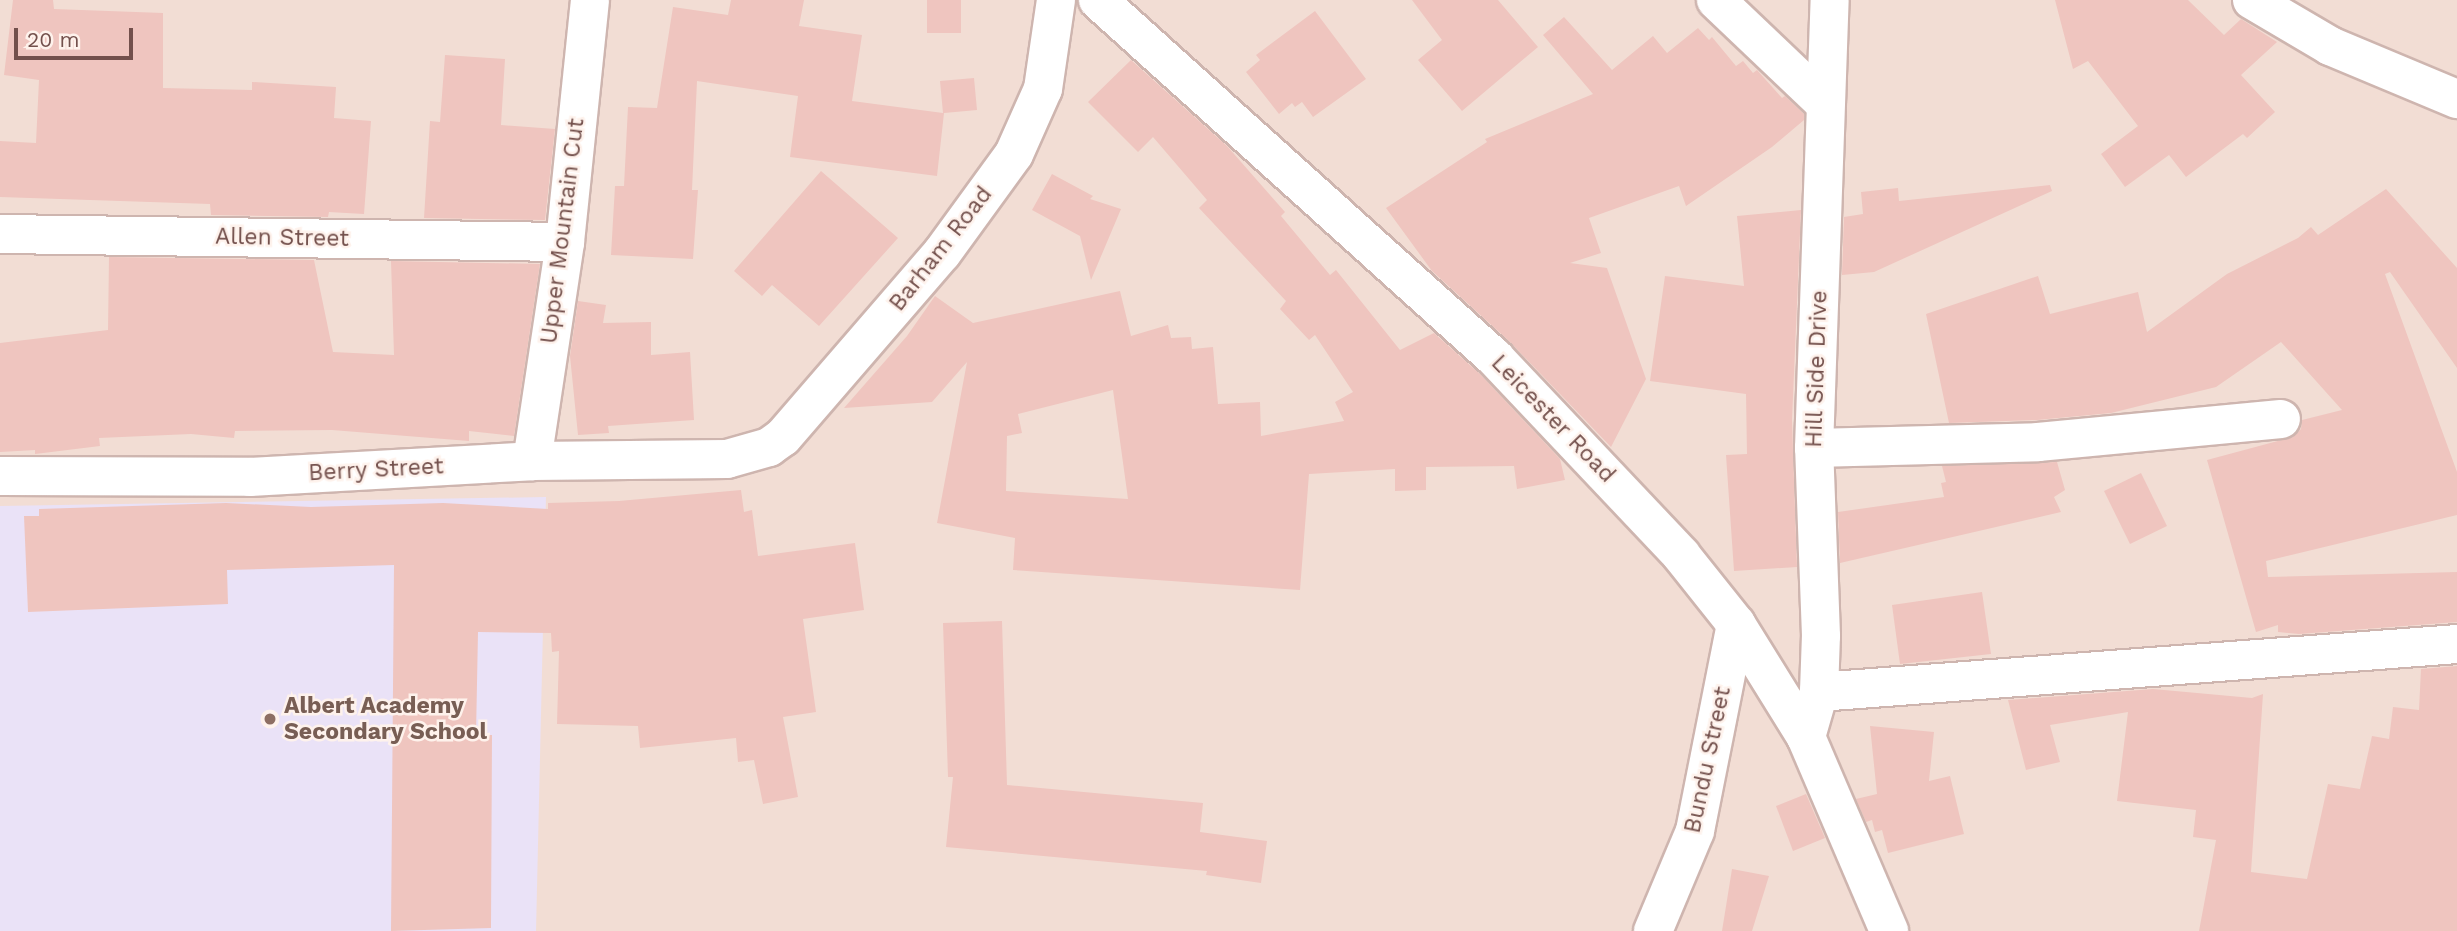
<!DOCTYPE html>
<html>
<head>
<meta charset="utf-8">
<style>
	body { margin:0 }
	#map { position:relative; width:2457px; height:931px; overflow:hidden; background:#fbede5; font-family:"Work Sans",sans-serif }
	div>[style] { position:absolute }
	.residential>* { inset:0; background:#f2ddd4 }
	.education>* { inset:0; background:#eae2f7 }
	.building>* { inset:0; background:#efc5bf }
	.roads { filter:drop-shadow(2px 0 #ceb5af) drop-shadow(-2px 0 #ceb5af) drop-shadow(0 2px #ceb5af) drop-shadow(0 -2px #ceb5af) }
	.minor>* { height:38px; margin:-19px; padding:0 19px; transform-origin:19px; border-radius:19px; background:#fff }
	.dots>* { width:19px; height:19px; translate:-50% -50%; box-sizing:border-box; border:4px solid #fef2ec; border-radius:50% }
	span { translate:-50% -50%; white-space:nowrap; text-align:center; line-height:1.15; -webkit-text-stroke:5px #fef2ec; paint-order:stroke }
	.street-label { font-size:23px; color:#73504c }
	.education-label { font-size:23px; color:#785e54; font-weight:700 }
	.left { translate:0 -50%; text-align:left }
	.scale { position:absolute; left:14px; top:28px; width:119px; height:32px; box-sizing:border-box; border:4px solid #73504c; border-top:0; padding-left:9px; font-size:21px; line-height:24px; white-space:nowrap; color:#73504c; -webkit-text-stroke:5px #fef2ec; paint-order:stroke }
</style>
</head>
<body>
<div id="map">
	<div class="residential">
		<i style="clip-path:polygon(0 0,2457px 0,2457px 931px,0 931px)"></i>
	</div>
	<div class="education">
		<i style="clip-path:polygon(546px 497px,536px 931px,0 931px,0 506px)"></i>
	</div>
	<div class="building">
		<i style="clip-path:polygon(13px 0,53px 0,54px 9px,163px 13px,163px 88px,252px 90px,252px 82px,336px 87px,334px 118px,371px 121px,364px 214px,329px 212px,328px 217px,211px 215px,210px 204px,0 197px,0 141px,36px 143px,39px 80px,4px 75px)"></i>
		<i style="clip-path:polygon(731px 0,804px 0,799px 26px,862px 35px,852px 101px,943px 113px,940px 81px,974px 78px,977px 110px,944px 113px,937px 176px,790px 157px,798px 96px,697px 81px,692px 190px,698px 190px,693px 259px,611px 255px,615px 186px,624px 186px,628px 107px,657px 108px,673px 7px,728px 15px)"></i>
		<i style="clip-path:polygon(927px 0,961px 0,961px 33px,927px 33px)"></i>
		<i style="clip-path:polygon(1412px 0,1498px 0,1538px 47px,1462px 111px,1418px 60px,1442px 40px)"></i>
		<i style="clip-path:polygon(2055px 0,2188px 0,2224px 35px,2241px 19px,2277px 42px,2241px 75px,2275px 112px,2247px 138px,2243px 134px,2186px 177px,2169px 155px,2125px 187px,2101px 154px,2138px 126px,2088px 61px,2073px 69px)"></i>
		<i style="clip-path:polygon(1315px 11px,1366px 79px,1313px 117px,1302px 102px,1295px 107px,1292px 103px,1279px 114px,1246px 72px,1260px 60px,1256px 55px)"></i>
		<i style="clip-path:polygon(1564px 17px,1612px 70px,1653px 36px,1667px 53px,1698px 28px,1709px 40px,1712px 37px,1736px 66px,1743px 61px,1753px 73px,1757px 70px,1782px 98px,1785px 96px,1804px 114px,1804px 120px,1772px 147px,1686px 206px,1679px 186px,1589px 218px,1601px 253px,1570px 263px,1607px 268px,1646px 379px,1611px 447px,1510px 342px,1432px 271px,1386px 208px,1487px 142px,1485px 139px,1593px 94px,1543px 35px)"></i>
		<i style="clip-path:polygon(445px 55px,505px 59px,501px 125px,555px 129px,545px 220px,424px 218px,430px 121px,440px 122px)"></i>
		<i style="clip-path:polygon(evenodd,1131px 60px,1227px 146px,1285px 212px,1281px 216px,1330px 275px,1336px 270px,1400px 350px,1434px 333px,1480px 374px,1560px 459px,1565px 480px,1517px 489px,1514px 466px,1426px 467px,1426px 490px,1395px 491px,1395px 469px,1309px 474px,1300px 590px,1013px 570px,1015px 538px,937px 523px,967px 362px,932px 402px,844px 408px,907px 336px,935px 296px,973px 323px,1120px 291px,1131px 336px,1168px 325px,1171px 338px,1191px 337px,1192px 349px,1213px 347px,1218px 404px,1260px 402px,1261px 436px,1344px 421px,1335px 402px,1353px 392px,1315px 335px,1309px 340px,1280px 309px,1286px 301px,1199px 208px,1207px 200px,1153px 137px,1138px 152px,1088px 102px,1131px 60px,1113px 390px,1128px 499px,1006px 491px,1007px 436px,1022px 433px,1018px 414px,1113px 390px)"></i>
		<i style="clip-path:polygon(821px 171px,898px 238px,819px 326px,772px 285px,762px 296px,734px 271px)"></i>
		<i style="clip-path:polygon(1052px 174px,1093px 196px,1090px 199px,1121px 209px,1091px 280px,1080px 236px,1032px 210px)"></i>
		<i style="clip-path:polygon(2050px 185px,2052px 191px,1874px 272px,1842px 275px,1844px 217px,1863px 214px,1861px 192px,1898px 188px,1899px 201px)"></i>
		<i style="clip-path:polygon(2386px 189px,2457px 268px,2457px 368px,2390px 272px,2385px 274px,2457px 472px,2457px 515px,2266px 561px,2268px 577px,2457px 572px,2457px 622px,2299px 634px,2278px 632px,2278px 625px,2256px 632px,2207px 460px,2293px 437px,2301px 429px,2302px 420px,2342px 410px,2281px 342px,2216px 387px,2111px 413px,2037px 420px,1949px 423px,1926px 314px,2038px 276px,2050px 314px,2138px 292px,2147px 332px,2227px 274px,2298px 238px,2311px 227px,2318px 235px)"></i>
		<i style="clip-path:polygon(1801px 210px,1792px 420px,1797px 567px,1734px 571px,1726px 455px,1747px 454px,1746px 394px,1650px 381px,1665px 276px,1744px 286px,1737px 216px)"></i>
		<i style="clip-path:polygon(109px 257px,314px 260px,333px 352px,394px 355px,391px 261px,540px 264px,514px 436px,469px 431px,469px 441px,332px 430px,235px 431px,234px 438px,191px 434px,99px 438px,100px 446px,35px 454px,35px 450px,0 452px,0 343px,108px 330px)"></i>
		<i style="clip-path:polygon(578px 301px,606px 305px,603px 323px,651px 322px,651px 355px,690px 352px,694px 420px,608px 426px,609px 433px,578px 435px,570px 356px)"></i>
		<i style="clip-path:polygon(2057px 462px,2065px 490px,2054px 497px,2061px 512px,1840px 563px,1838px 512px,1944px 497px,1941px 483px,1946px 482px,1942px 466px)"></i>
		<i style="clip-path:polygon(2141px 473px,2167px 526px,2130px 544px,2104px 491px)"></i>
		<i style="clip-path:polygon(741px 490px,744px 512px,752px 510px,758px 556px,855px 543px,864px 610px,803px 619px,816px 712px,783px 717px,798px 797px,763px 804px,754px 760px,738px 762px,736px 738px,640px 748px,638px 726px,557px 724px,559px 651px,552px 652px,551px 633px,478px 632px,476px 735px,492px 735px,491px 928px,391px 931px,394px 565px,227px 570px,228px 604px,28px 612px,24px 516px,39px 516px,39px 509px,226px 503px,311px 507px,443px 503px,548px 509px,548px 503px,619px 501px)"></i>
		<i style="clip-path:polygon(1982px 592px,1991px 654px,1900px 664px,1892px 605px)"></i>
		<i style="clip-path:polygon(1002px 621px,1007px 785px,1203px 803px,1200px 832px,1267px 841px,1261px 883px,1206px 875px,1207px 871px,946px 847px,953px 777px,948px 777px,943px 623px)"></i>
		<i style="clip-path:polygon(2457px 666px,2457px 931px,2199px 931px,2216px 840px,2193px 837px,2196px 810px,2117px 801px,2128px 712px,2050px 725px,2060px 762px,2026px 770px,2008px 700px,2153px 689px,2252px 698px,2263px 694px,2251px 872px,2307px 879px,2328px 784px,2360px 789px,2372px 736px,2389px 739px,2393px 707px,2419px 710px,2421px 669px)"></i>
		<i style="clip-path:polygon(1870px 726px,1934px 732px,1929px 781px,1950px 776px,1964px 834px,1888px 853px,1882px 830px,1875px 832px,1872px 820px,1866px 822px,1856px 799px,1877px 794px)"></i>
		<i style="clip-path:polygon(1806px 794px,1825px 838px,1793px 851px,1776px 806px)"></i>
		<i style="clip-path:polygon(1732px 869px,1769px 876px,1752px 931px,1722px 931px)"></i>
	</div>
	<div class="roads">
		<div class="minor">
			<i style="left:1098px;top:0;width:535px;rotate:42.04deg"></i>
			<i style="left:1495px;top:358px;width:271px;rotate:46.6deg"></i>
			<i style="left:1681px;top:555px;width:88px;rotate:51.4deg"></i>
			<i style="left:1736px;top:624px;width:133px;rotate:58.2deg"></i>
			<i style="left:1806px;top:737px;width:211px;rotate:66.8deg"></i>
			<i style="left:1716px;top:0;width:149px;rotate:43.6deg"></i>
			<i style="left:2252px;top:0;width:91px;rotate:30.5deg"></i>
			<i style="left:2330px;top:46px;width:138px;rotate:22.7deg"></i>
			<i style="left:0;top:234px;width:565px;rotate:0.81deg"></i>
			<i style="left:1814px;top:448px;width:224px;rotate:-1.5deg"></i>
			<i style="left:2038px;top:442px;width:244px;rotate:-5.4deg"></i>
			<i style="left:532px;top:461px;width:221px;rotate:-81.4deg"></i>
			<i style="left:565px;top:242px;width:243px;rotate:-84.1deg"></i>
			<i style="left:0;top:476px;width:250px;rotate:0.2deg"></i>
			<i style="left:250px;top:477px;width:282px;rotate:-3.2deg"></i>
			<i style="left:532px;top:461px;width:195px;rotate:-0.6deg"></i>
			<i style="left:727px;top:459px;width:44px;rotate:-15.9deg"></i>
			<i style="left:769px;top:447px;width:17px;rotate:-36deg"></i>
			<i style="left:783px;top:437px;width:243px;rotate:-49.2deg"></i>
			<i style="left:942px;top:253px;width:122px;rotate:-54deg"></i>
			<i style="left:1014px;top:154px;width:71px;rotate:-66deg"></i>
			<i style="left:1043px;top:89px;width:90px;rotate:-81.7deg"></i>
			<i style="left:1819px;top:692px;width:640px;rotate:-4.3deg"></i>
			<i style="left:1806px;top:737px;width:47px;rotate:-73.9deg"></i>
			<i style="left:1819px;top:692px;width:56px;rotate:-88deg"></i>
			<i style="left:1821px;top:636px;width:188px;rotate:-92.1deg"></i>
			<i style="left:1814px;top:448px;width:448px;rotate:-88deg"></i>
			<i style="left:1653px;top:931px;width:108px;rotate:-67.2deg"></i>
			<i style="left:1695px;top:831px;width:211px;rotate:-78.8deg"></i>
		</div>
	</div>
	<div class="dots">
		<i style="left:270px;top:719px;background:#8d6e63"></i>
	</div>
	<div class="street-label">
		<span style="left:563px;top:231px;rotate:-83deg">Upper Mountain Cut</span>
		<span style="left:282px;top:238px;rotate:1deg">Allen Street</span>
		<span style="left:941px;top:249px;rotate:-52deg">Barham Road</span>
		<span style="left:1817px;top:369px;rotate:-88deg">Hill Side Drive</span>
		<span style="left:1553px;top:419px;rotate:46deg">Leicester Road</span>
		<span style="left:376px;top:470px;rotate:-3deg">Berry Street</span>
		<span style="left:1708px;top:760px;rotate:-78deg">Bundu Street</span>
	</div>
	<div class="education-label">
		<span class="left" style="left:284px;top:719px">Albert Academy<br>Secondary School</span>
	</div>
	<div class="scale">20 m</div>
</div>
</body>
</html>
